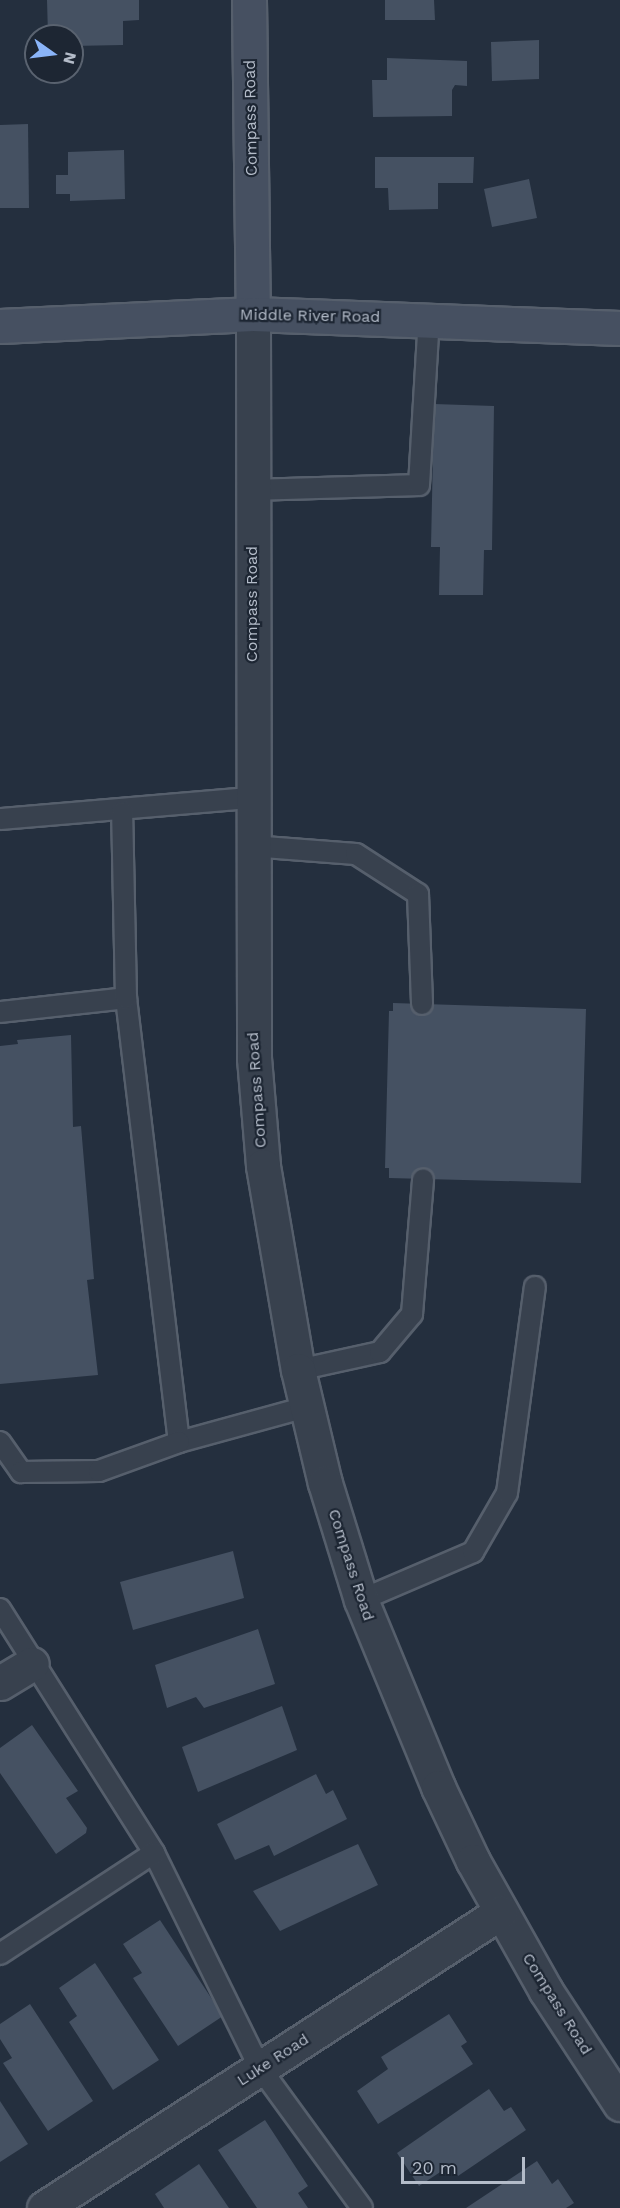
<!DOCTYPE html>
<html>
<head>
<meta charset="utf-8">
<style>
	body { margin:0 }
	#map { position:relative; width:620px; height:2208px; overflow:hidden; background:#242f3e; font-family:"Work Sans",sans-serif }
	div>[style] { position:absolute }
	.building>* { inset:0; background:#455162 }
	.roads { filter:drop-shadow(2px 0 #565f6c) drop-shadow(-2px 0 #565f6c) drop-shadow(0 2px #565f6c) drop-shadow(0 -2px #565f6c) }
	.lane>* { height:20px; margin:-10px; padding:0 10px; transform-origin:10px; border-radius:10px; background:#38414e }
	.street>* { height:33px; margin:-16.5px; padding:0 16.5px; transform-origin:16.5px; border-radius:16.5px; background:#38414e }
	.secondary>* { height:33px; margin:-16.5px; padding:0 16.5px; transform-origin:16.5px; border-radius:16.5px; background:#465061 }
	span { translate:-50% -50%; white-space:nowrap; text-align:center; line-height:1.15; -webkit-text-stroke:4.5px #1d2633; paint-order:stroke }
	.street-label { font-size:16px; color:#b4bcc9 }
	.north { position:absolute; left:24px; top:24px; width:60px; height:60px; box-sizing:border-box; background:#1d2633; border:2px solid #59626f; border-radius:50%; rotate:104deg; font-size:16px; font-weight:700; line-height:24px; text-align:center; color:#b4bcc9 }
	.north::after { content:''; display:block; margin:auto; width:21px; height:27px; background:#8ab4f8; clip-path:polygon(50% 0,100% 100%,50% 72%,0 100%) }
	.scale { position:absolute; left:401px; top:2157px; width:124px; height:27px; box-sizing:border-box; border:3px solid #b4bcc9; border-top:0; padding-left:8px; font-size:18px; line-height:21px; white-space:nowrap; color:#b4bcc9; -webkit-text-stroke:4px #1d2633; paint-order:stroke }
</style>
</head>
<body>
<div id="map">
	<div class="building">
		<i style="clip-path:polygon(47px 0,139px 0,139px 20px,123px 21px,123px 45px,72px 46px,72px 36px,48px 36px)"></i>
		<i style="clip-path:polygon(385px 0,434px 0,435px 20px,385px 20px)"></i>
		<i style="clip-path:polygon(539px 40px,539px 79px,492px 81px,491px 42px)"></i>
		<i style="clip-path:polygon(387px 58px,467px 61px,467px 86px,455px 85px,452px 90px,452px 116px,373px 117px,372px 80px,387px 80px)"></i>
		<i style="clip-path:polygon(28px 124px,29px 208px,0 208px,0 125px)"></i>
		<i style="clip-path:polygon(124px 150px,125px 199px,70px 201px,70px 194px,56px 194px,56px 175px,68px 175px,68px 152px)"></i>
		<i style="clip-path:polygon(375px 157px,474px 157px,473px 183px,438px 183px,438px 209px,389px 210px,388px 188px,375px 188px)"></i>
		<i style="clip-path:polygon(529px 179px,537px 218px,492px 227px,484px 189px)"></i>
		<i style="clip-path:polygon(434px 404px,494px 406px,492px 550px,484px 550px,483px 595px,439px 595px,440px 547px,431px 547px)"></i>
		<i style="clip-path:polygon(393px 1003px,586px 1009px,581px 1183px,389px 1178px,389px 1168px,385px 1168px,389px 1011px,393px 1011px)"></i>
		<i style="clip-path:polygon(71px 1035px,73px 1127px,81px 1126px,94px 1279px,87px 1280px,98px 1375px,0 1384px,0 1046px,18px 1044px,17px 1040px)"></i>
		<i style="clip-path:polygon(233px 1551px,244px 1598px,133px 1630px,120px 1582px)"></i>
		<i style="clip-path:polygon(258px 1629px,275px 1684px,204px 1708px,196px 1697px,167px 1708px,155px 1665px)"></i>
		<i style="clip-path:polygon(282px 1706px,297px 1750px,198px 1792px,182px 1747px)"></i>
		<i style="clip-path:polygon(32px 1725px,78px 1791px,66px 1798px,87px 1828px,86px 1833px,56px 1854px,0 1773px,0 1748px)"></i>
		<i style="clip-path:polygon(316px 1774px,326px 1794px,333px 1790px,347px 1819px,274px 1856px,269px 1845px,235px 1860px,217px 1824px)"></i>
		<i style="clip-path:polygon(358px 1844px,378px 1885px,280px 1931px,253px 1891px)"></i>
		<i style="clip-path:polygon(160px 1920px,223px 2016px,178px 2046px,133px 1978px,142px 1973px,123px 1944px)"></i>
		<i style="clip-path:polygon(95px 1963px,159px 2060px,113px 2090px,69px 2022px,77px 2016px,59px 1988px)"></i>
		<i style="clip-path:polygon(30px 2004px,93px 2101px,48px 2131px,3px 2063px,12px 2058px,0 2039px,0 2024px)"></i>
		<i style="clip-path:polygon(449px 2014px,467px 2042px,461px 2046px,473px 2064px,378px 2124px,357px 2091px,388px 2069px,381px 2057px)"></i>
		<i style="clip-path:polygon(489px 2089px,504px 2111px,511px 2107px,526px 2130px,458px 2176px,451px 2165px,419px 2186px,397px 2153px)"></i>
		<i style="clip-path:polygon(0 2101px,28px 2144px,0 2162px)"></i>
		<i style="clip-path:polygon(265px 2120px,308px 2186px,298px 2193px,308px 2208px,257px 2208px,218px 2150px)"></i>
		<i style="clip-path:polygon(537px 2161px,552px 2184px,558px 2179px,574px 2203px,566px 2208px,466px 2208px)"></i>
		<i style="clip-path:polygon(199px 2164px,229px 2208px,164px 2208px,155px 2194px)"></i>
	</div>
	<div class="roads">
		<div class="lane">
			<i style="left:252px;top:490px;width:167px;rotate:-1.7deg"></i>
			<i style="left:419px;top:485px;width:167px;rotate:-86.6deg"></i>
			<i style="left:0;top:819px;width:252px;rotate:-4.8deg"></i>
			<i style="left:251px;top:846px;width:105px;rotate:4.4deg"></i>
			<i style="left:356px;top:854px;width:74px;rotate:32.8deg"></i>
			<i style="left:418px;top:894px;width:110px;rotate:87.9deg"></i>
			<i style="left:126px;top:998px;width:447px;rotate:83.2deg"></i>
			<i style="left:179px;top:1442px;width:132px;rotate:-15.4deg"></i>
			<i style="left:0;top:1012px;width:127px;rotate:-6.3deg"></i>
			<i style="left:126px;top:998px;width:186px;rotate:-91.2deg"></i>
			<i style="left:298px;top:1370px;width:84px;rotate:-12.4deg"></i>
			<i style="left:380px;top:1352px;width:50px;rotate:-49.9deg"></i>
			<i style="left:412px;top:1314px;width:135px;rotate:-85.3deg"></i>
			<i style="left:0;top:1442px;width:37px;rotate:55deg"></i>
			<i style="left:21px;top:1472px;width:78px;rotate:-0.7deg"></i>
			<i style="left:99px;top:1471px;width:85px;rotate:-19.9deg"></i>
			<i style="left:361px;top:1600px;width:122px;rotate:-23.2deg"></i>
			<i style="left:473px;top:1552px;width:68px;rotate:-60deg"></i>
			<i style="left:507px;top:1493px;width:208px;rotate:-82.3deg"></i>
			<i style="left:0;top:1609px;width:289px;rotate:57.7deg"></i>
			<i style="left:154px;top:1853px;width:240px;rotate:63.8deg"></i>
			<i style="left:260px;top:2068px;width:173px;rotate:53.9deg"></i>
			<i style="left:0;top:1954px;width:184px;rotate:-33.3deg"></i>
		</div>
		<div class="street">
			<i style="left:253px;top:314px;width:744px;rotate:89.92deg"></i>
			<i style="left:254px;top:1058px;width:108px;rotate:85.2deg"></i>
			<i style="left:263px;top:1166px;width:207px;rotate:80.3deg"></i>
			<i style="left:298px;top:1370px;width:116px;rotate:76.6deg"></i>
			<i style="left:325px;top:1483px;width:122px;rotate:72.9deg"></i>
			<i style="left:361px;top:1600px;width:202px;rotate:67.6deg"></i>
			<i style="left:438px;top:1787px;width:82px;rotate:64.7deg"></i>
			<i style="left:473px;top:1861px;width:149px;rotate:60.7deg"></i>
			<i style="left:546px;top:1991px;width:135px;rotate:56.8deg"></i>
			<i style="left:0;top:1683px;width:37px;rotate:-31deg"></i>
			<i style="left:44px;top:2208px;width:544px;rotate:-32.93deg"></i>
		</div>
		<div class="secondary">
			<i style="left:249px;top:0;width:314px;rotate:89.3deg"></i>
			<i style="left:0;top:326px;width:253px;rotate:-2.7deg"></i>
			<i style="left:253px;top:314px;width:367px;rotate:2.2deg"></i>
		</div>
	</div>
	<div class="street-label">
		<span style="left:251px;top:118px;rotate:-91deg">Compass Road</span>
		<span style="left:310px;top:316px;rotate:1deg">Middle River Road</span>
		<span style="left:252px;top:604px;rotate:-90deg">Compass Road</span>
		<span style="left:257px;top:1090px;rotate:-94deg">Compass Road</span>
		<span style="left:351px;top:1565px;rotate:72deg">Compass Road</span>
		<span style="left:557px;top:2004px;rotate:58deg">Compass Road</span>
		<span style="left:273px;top:2060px;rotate:-33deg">Luke Road</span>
	</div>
	<div class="north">N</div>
	<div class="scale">20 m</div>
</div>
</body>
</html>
